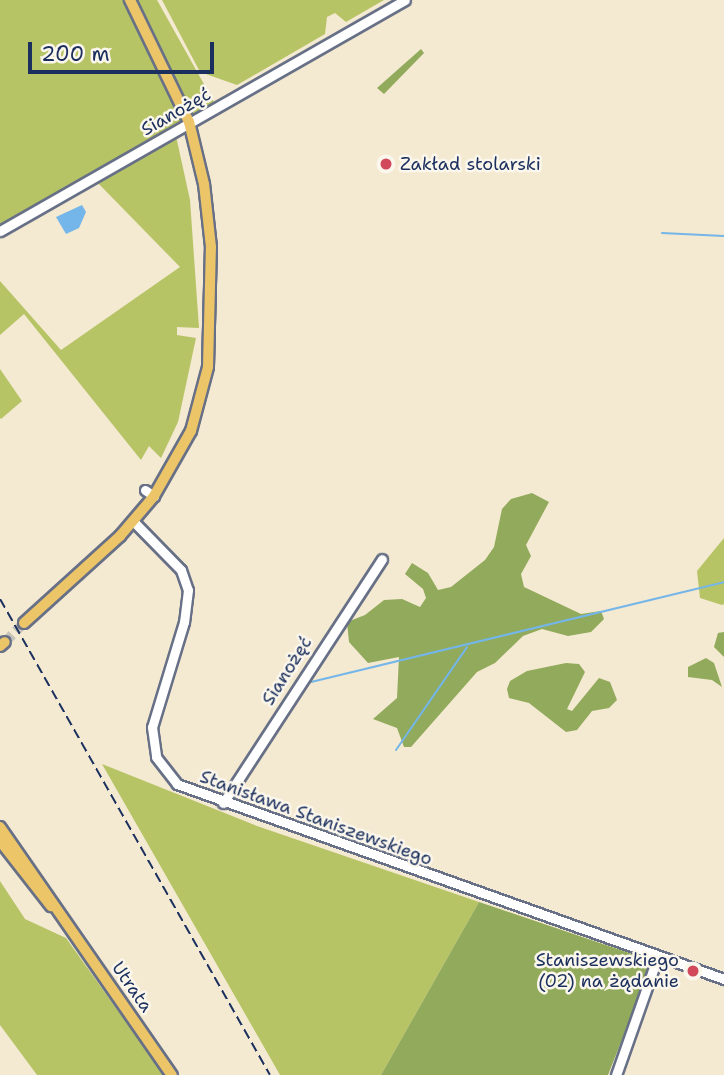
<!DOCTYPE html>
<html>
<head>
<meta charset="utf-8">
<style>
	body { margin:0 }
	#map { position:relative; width:724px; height:1075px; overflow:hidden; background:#f4e9d1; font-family:"Shantell Sans",sans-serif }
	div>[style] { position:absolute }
	.green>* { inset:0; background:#b7c466 }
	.forest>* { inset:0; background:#91aa5b }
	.water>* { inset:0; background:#74b6e9 }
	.stream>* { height:2px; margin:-1px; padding:0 1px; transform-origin:1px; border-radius:1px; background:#74b6e9 }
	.major-tunnel>* { height:10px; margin-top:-5px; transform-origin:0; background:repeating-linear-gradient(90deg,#c9c4ba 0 10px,transparent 0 15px) }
	.roads { filter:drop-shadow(2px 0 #677086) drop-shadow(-2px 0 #677086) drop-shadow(0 2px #677086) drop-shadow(0 -2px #677086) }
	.minor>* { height:9px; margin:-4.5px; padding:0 4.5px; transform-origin:4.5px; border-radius:4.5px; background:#fff }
	.major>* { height:10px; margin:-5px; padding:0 5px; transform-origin:5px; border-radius:5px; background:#edc569 }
	.rail>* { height:2px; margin-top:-1px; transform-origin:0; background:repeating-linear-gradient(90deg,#1b2f5e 0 10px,transparent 0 15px) }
	.dots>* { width:19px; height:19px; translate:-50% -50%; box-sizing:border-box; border:4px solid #fbf7ec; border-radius:50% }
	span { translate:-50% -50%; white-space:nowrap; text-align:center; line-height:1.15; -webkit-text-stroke:5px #fbf7ec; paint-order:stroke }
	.street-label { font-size:18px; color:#1b2f5e }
	.poi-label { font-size:18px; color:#1b2f5e }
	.left { translate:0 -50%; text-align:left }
	.right { translate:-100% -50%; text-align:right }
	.scale { position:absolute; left:28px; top:42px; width:186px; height:32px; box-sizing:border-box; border:4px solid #1b2f5e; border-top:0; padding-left:9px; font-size:21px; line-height:24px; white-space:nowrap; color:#1b2f5e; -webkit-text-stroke:5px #fbf7ec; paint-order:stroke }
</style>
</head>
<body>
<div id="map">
	<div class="green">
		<i style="clip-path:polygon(0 0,157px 0,214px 102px,0 225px)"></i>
		<i style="clip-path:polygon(162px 0,384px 0,346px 22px,335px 13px,327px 17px,325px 34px,237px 85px,200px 72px)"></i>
		<i style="clip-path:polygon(176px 136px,190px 200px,199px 328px,177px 327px,177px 335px,196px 338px,178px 422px,161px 458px,149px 446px,141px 460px,24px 314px,0 335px,0 281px,61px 350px,180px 267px,95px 180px)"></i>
		<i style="clip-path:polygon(0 369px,22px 401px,1px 419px,0 418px)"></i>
		<i style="clip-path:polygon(724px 538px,724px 604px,722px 605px,700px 598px,697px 571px)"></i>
		<i style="clip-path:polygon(102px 764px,257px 826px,479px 902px,381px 1075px,280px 1075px)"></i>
		<i style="clip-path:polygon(0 881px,25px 919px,66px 938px,164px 1075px,37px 1075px,0 1025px)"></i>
	</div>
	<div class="forest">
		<i style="clip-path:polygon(421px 49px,424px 53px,384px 94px,377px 88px)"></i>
		<i style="clip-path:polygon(532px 493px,549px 502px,526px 545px,531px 556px,521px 574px,524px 587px,581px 614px,601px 611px,604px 619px,591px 632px,568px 636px,542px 629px,523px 636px,495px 663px,477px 672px,411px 747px,404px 747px,397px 728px,373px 719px,397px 698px,399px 657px,368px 663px,349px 642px,347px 622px,365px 615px,384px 600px,402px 599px,420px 607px,426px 598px,423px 589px,405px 574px,412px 563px,428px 573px,438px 590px,451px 587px,485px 560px,494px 547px,502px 509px,511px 499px)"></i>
		<i style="clip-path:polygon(724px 632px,724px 657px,714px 647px,718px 633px)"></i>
		<i style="clip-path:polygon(706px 658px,714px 663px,722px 687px,712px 680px,688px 677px,688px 667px)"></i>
		<i style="clip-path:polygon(566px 663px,579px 664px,585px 672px,567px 709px,572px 711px,599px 678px,610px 682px,617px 700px,609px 708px,592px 711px,577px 730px,566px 732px,529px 703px,509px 698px,507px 689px,510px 681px,527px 671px)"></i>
		<i style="clip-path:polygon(479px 902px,653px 961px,608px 1075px,381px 1075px)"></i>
	</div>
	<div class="water">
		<i style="clip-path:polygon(82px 205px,86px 212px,79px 228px,66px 234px,56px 217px)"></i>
	</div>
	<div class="stream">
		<i style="left:662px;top:233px;width:62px;rotate:2.8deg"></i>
		<i style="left:307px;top:683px;width:429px;rotate:-13.6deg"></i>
		<i style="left:396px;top:750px;width:125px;rotate:-55.4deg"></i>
	</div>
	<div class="major-tunnel">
		<i style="left:5px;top:642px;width:27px;rotate:-45deg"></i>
	</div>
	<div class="roads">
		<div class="minor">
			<i style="left:0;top:231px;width:466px;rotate:-29.7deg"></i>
			<i style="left:145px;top:490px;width:11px;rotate:34deg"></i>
			<i style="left:134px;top:522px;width:67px;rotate:45.6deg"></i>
			<i style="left:181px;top:570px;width:21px;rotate:71deg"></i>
			<i style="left:188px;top:590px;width:32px;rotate:97deg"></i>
			<i style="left:184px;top:622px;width:110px;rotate:106.9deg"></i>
			<i style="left:152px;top:727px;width:30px;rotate:82deg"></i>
			<i style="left:156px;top:757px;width:34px;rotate:52deg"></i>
			<i style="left:177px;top:784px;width:581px;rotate:19.62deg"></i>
			<i style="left:223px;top:803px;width:291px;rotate:-56.9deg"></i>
			<i style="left:616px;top:1075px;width:126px;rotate:-70.6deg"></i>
		</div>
		<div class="major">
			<i style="left:24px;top:623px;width:130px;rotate:-42.2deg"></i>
			<i style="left:120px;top:536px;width:52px;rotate:-49.6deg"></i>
			<i style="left:154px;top:496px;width:75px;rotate:-60.4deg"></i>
			<i style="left:191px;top:431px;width:66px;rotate:-75.1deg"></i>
			<i style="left:208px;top:367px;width:120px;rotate:-88.6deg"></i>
			<i style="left:211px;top:247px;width:63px;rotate:-96.3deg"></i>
			<i style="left:204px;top:184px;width:64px;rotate:-103.6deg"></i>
			<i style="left:189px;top:122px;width:136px;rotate:-115.8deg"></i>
			<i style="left:0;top:646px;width:6px;rotate:-39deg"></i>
			<i style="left:0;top:827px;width:302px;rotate:55.3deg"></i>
			<i style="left:0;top:841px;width:83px;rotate:51.9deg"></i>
		</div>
	</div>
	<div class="rail">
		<i style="left:0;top:599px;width:547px;rotate:60.44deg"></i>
	</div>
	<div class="dots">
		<i style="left:386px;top:164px;background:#d1495b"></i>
		<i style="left:693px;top:971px;background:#d1495b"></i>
	</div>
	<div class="street-label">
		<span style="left:176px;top:112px;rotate:-30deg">Sianożęć</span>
		<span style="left:287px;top:671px;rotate:-58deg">Sianożęć</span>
		<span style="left:316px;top:818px;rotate:20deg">Stanisława Staniszewskiego</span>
		<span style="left:132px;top:987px;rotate:55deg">Utrata</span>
	</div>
	<div class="poi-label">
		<span class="left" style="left:400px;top:164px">Zakład stolarski</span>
		<span class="right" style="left:679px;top:971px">Staniszewskiego<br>(02) na żądanie</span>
	</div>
	<div class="scale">200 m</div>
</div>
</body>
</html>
